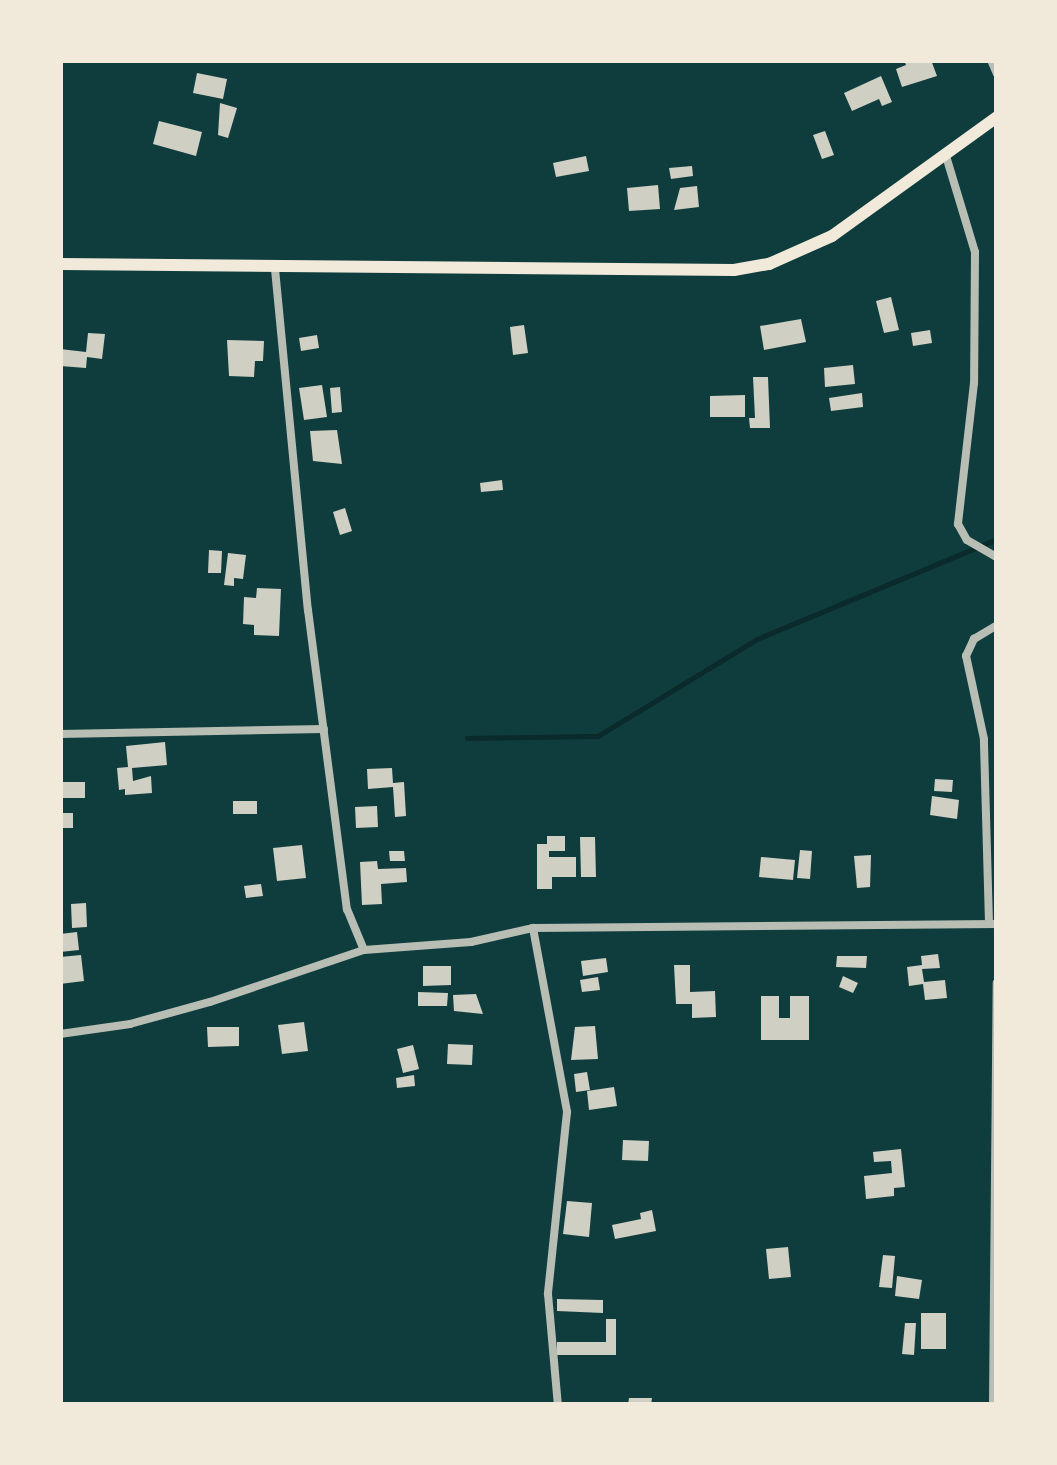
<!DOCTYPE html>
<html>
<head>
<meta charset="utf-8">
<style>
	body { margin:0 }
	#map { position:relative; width:1057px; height:1465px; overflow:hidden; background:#0f3d3e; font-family:Cabin,sans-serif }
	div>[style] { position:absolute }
	.stream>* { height:4.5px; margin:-2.25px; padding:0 2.25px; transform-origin:2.25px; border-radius:2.25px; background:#0a2a2b }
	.building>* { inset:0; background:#cfcfc3 }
	.minor>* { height:8px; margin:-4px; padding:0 4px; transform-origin:4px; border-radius:4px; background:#b8beb3 }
	.trunk>* { height:12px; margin:-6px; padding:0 6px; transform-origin:6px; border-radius:6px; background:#f1e9da }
	span { translate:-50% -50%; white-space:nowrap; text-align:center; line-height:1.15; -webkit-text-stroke:10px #f1e9da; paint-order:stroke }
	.frame { position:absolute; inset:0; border:63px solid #f1e9da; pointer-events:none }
</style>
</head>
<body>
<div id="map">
	<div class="stream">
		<i style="left:467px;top:738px;width:131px;rotate:-0.9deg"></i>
		<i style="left:598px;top:736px;width:186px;rotate:-31.4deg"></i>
		<i style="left:757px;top:639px;width:260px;rotate:-22.6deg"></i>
	</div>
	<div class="building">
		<i style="clip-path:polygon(904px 60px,931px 60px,937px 76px,902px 87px,896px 69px,906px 65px)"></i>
		<i style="clip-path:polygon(197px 73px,227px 79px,223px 99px,193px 93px)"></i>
		<i style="clip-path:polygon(881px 76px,892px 102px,882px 106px,879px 99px,852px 111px,844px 93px)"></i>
		<i style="clip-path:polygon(220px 103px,237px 108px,228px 138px,218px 135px)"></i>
		<i style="clip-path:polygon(159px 121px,202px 132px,196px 156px,153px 144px)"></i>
		<i style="clip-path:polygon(825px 131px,834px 155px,822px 159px,813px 135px)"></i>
		<i style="clip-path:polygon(586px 156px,589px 171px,556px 177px,553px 163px)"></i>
		<i style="clip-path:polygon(692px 166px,693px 176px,671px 179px,669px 168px)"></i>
		<i style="clip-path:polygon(658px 185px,660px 209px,629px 211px,627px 188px)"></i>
		<i style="clip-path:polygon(697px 186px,699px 207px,674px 210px,680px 188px)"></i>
		<i style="clip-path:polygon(891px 297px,899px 330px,884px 333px,876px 301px)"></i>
		<i style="clip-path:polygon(801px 319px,806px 342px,764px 350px,760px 326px)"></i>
		<i style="clip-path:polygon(524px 325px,528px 353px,513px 355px,510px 327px)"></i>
		<i style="clip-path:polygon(930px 330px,932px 343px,913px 346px,911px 333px)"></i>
		<i style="clip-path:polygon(88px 333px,105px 334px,102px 359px,87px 357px,86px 368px,60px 366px,60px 349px,86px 352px)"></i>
		<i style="clip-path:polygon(317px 335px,319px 348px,301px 351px,299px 338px)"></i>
		<i style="clip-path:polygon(227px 340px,264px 341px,263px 361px,255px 361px,254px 377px,229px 376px)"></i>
		<i style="clip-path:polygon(853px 365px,855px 384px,825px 387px,824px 368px)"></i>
		<i style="clip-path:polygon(753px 377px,768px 377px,770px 428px,750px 428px,749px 418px,755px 418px)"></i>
		<i style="clip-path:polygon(322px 385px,327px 417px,304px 420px,299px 388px)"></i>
		<i style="clip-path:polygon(340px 387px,342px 412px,332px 413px,330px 388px)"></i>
		<i style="clip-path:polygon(862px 393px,863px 407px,831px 411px,829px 398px)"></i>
		<i style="clip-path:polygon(745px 395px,745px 417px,710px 417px,710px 396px)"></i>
		<i style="clip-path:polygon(337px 430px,342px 464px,313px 461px,310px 431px)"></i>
		<i style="clip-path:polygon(502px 480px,503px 490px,481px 492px,480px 483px)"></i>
		<i style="clip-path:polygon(345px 508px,352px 531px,340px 535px,333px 512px)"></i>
		<i style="clip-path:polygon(209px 550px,222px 551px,221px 573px,208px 573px)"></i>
		<i style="clip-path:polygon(228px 553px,246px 555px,243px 579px,234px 578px,234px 586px,224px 585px)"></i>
		<i style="clip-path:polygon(257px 588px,281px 589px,279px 636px,254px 635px,254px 625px,243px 624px,244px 597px,256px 598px)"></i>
		<i style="clip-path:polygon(165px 742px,167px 765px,132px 768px,133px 781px,151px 776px,152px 793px,125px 795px,125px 789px,119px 790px,117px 768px,128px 767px,126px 746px)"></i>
		<i style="clip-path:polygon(392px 768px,393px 783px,404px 782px,406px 816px,395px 817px,393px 787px,368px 789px,367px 769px)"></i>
		<i style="clip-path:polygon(935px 779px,953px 780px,952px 792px,934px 791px)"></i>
		<i style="clip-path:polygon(60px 782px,85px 782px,85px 798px,60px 798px)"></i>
		<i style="clip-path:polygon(932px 796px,959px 800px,957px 819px,930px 815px)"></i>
		<i style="clip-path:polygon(233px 801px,257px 801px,257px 814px,233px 814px)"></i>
		<i style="clip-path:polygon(377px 806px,378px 827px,356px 828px,355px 807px)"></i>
		<i style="clip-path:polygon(60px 813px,73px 813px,73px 828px,60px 828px)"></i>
		<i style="clip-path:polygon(547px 836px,565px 836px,565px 851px,549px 851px,549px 857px,576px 857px,576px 877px,552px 877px,552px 889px,537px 889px,537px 844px,547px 844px)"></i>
		<i style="clip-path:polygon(580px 837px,595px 837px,596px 877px,581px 877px)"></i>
		<i style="clip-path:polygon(302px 845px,306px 878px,277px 881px,273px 848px)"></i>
		<i style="clip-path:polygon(800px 850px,812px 851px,810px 879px,797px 878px)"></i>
		<i style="clip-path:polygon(389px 851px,404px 851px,405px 861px,390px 861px)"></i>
		<i style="clip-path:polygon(871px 855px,870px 887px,857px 888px,854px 856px)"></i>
		<i style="clip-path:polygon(761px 857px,795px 860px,793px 880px,759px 877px)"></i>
		<i style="clip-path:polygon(377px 861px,378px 869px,406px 868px,407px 882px,381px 884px,382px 904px,362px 905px,360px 862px)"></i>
		<i style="clip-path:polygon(261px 884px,263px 896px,246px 898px,244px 886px)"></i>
		<i style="clip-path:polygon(86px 903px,87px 927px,72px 928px,71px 904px)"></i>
		<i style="clip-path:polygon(77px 932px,79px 950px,60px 952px,60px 934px)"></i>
		<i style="clip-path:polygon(938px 954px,940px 968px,922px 969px,924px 982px,945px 980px,947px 998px,925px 1000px,923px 984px,909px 986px,907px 967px,922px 965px,921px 956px)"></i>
		<i style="clip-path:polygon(81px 955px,84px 981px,60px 984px,60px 957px)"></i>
		<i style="clip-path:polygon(837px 956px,867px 956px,866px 968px,836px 967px)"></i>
		<i style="clip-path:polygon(606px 958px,608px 972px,583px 976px,581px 961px)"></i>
		<i style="clip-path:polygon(674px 965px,690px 965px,690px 992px,715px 991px,716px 1017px,692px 1018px,692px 1004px,676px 1004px)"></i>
		<i style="clip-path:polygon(423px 966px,451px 966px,451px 985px,423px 986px)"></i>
		<i style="clip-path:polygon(843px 976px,858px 983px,853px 993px,839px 987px)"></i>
		<i style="clip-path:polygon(598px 977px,600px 990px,582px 992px,580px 980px)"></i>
		<i style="clip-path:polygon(418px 992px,448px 993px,447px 1006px,418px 1006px)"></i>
		<i style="clip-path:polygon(476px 994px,483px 1014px,454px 1011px,453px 995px)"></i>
		<i style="clip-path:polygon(761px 996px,779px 996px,779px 1018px,790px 1018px,790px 996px,809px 996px,809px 1040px,761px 1040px)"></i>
		<i style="clip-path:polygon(304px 1022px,308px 1051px,282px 1054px,278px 1025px)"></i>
		<i style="clip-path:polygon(595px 1026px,598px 1059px,571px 1060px,575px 1027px)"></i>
		<i style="clip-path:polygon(207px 1027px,239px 1027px,239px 1046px,208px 1047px)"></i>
		<i style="clip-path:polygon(448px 1044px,473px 1045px,472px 1065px,447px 1064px)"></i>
		<i style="clip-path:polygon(413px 1045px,419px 1069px,403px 1073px,397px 1049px)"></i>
		<i style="clip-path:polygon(587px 1072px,590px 1090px,576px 1092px,574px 1074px)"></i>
		<i style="clip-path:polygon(414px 1075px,415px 1086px,397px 1088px,396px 1078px)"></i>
		<i style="clip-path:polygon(614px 1087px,617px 1106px,589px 1110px,587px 1091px)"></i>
		<i style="clip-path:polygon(623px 1140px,649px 1141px,648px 1161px,622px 1160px)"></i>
		<i style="clip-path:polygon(901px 1149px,905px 1187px,894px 1188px,894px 1196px,866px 1199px,864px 1176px,892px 1173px,891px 1161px,874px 1162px,873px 1152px)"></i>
		<i style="clip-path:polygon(567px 1201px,592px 1203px,589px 1237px,563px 1234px)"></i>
		<i style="clip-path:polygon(652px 1210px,656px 1231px,615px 1239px,612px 1225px,641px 1219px,640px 1213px)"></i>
		<i style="clip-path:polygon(788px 1247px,791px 1277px,769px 1279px,766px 1249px)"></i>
		<i style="clip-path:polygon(883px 1255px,895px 1256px,892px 1288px,879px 1287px)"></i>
		<i style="clip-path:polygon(897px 1276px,922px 1280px,919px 1299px,895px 1296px)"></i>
		<i style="clip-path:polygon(557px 1299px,603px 1300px,603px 1313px,557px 1311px)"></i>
		<i style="clip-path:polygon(921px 1313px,946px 1313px,946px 1349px,921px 1349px)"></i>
		<i style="clip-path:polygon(606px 1319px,616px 1319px,616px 1355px,557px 1355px,557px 1342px,606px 1342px)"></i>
		<i style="clip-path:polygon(905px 1323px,916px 1323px,914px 1355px,902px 1354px)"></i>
		<i style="clip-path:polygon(629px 1398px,652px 1398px,651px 1405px,628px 1405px)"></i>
	</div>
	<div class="minor">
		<i style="left:991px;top:60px;width:15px;rotate:67deg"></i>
		<i style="left:946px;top:156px;width:100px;rotate:73.2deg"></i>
		<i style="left:975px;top:252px;width:131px;rotate:90.4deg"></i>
		<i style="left:974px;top:383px;width:142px;rotate:96.5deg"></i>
		<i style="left:958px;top:524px;width:18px;rotate:61deg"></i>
		<i style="left:967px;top:540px;width:34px;rotate:30deg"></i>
		<i style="left:275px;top:269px;width:343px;rotate:84.5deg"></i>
		<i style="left:308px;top:610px;width:302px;rotate:82.6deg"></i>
		<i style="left:347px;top:909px;width:44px;rotate:67.5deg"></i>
		<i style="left:60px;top:734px;width:264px;rotate:-1.1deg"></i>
		<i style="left:989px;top:923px;width:184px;rotate:-91.6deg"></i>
		<i style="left:984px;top:739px;width:85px;rotate:-102.2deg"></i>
		<i style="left:966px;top:656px;width:19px;rotate:-65deg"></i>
		<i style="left:974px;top:639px;width:27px;rotate:-31deg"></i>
		<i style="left:533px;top:928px;width:187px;rotate:79.5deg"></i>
		<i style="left:567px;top:1112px;width:183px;rotate:96deg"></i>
		<i style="left:548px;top:1294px;width:111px;rotate:84.9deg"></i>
		<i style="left:60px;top:1034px;width:71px;rotate:-8.1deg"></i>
		<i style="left:130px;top:1024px;width:83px;rotate:-15.4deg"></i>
		<i style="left:210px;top:1002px;width:163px;rotate:-18.7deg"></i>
		<i style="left:364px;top:950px;width:107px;rotate:-4.3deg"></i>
		<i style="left:471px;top:942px;width:64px;rotate:-12.7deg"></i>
		<i style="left:533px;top:928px;width:464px;rotate:-0.5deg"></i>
		<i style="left:993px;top:1405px;width:422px;rotate:-89.5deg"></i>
	</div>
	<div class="trunk">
		<i style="left:60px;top:264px;width:674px;rotate:0.51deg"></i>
		<i style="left:734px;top:270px;width:36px;rotate:-10deg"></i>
		<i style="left:769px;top:264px;width:69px;rotate:-24deg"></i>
		<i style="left:832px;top:236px;width:203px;rotate:-35.8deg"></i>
	</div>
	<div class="frame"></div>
</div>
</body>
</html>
